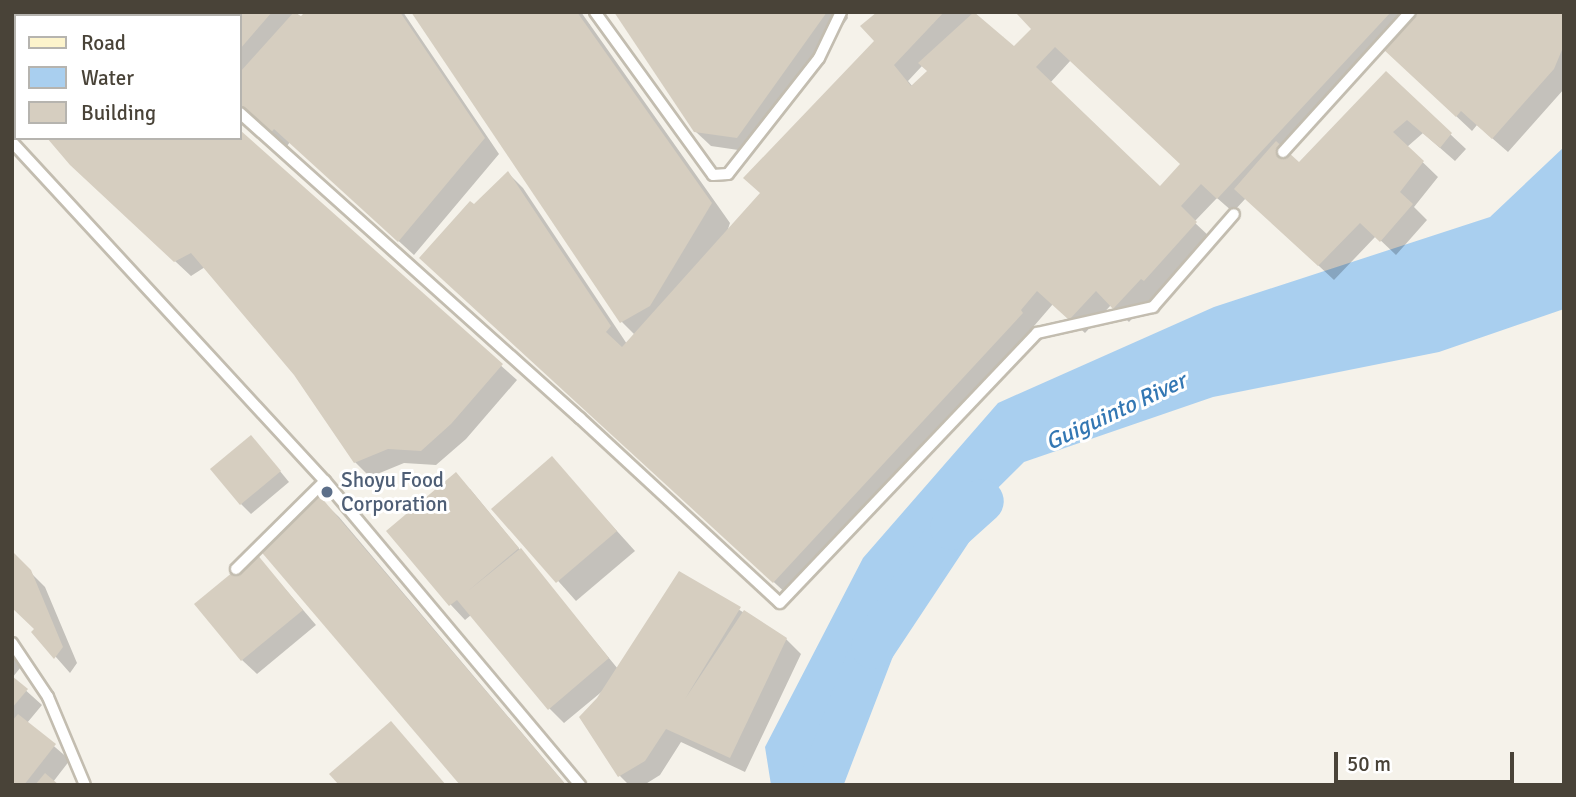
<!DOCTYPE html>
<html>
<head>
<meta charset="utf-8">
<style>
	body { margin:0 }
	#map { position:relative; width:1576px; height:797px; overflow:hidden; background:#f5f2ea; font-family:Signika,sans-serif }
	div>[style] { position:absolute }
	.water>* { inset:0; background:#a9cfef }
	.shadow>* { inset:0; background:#0003 }
	.river>* { height:44px; margin:-22px; padding:0 22px; transform-origin:22px; border-radius:22px; background:#a9cfef }
	.building>* { inset:0; background:#d6cec0 }
	.roads { filter:drop-shadow(2px 0 #c3bdb0) drop-shadow(-2px 0 #c3bdb0) drop-shadow(0 2px #c3bdb0) drop-shadow(0 -2px #c3bdb0) }
	.lane>* { height:10px; margin:-5px; padding:0 5px; transform-origin:5px; border-radius:5px; background:#fff }
	.secondary>* { height:30px; margin:-15px; padding:0 15px; transform-origin:15px; border-radius:15px; background:#fdf4cc }
	.dots>* { width:19px; height:19px; translate:-50% -50%; box-sizing:border-box; border:4px solid #fff; border-radius:50% }
	span { translate:-50% -50%; white-space:nowrap; text-align:center; line-height:1.15; -webkit-text-stroke:6px #fff; paint-order:stroke }
	.service-label { font-size:21px; color:#4e5e75 }
	.left { translate:0 -50%; text-align:left }
	.water-label { font-size:23px; color:#3377b3; font-style:italic }
	.frame { position:absolute; inset:0; border:14px solid #494338; pointer-events:none }
	.legend { position:absolute; left:14px; top:14px; width:228px; height:126px; box-sizing:border-box; background:#fff; border:2px solid #b6b4af; margin:0; padding:9px 12px; list-style:none; font-size:21px; color:#494338 }
	.legend li { display:flex; align-items:center; gap:14px; height:35px }
	.legend b { width:35px; border:2px solid #b6b4af }
	.scale { position:absolute; left:1334px; top:752px; width:180px; height:32px; box-sizing:border-box; border:4px solid #494338; border-top:0; padding-left:9px; font-size:21px; line-height:24px; white-space:nowrap; color:#494338; -webkit-text-stroke:5px #fff; paint-order:stroke }
</style>
</head>
<body>
<div id="map">
	<div class="water">
		<i style="clip-path:polygon(1564px 147px,1564px 309px,1439px 352px,1213px 397px,1024px 462px,900px 585px,826px 734px,826px 785px,771px 785px,765px 747px,863px 558px,998px 403px,1214px 307px,1490px 217px)"></i>
	</div>
	<div class="shadow">
		<i style="clip-path:polygon(83px 12px,94px 12px,98px 16px,79px 16px)"></i>
		<i style="clip-path:polygon(140px 12px,300px 12px,297px 15px,301px 19px,308px 12px,403px 12px,499px 154px,414px 255px,290px 142px,284px 150px,240px 109px,240px 16px)"></i>
		<i style="clip-path:polygon(evenodd,413px 12px,581px 12px,730px 223px,727px 232px,761px 194px,876px 41px,880px 12px,973px 12px,1014px 49px,1033px 29px,1017px 12px,1564px 12px,1564px 89px,1508px 152px,1477px 125px,1472px 131px,1385px 49px,1287px 154px,1299px 164px,1386px 74px,1466px 149px,1455px 161px,1423px 133px,1407px 147px,1438px 177px,1414px 207px,1427px 220px,1396px 255px,1376px 236px,1334px 280px,1246px 198px,1233px 212px,1217px 198px,1194px 222px,1211px 238px,1160px 295px,1157px 292px,1129px 322px,1111px 305px,1085px 333px,1053px 304px,1034px 326px,1037px 328px,789px 596px,436px 272px,474px 206px,508px 173px,523px 188px,627px 344px,635px 335px,622px 322px,413px 12px,1071px 60px,1182px 164px,1160px 189px,1050px 83px,1071px 60px,413px 12px,922px 66px,928px 71px,913px 87px,908px 81px,922px 66px)"></i>
		<i style="clip-path:polygon(616px 12px,846px 12px,848px 18px,752px 152px,711px 146px,695px 131px)"></i>
		<i style="clip-path:polygon(240px 132px,517px 380px,466px 439px,436px 465px,404px 463px,370px 477px,355px 462px,295px 374px,205px 267px,191px 276px,87px 179px,240px 138px)"></i>
		<i style="clip-path:polygon(260px 447px,289px 482px,251px 514px,241px 504px)"></i>
		<i style="clip-path:polygon(552px 459px,635px 551px,576px 601px,494px 509px)"></i>
		<i style="clip-path:polygon(470px 489px,618px 669px,680px 573px,786px 639px,801px 654px,745px 772px,681px 742px,660px 775px,644px 785px,629px 785px,620px 776px,599px 700px,605px 689px,564px 723px,549px 708px,471px 615px,465px 620px,451px 605px,388px 531px)"></i>
		<i style="clip-path:polygon(319px 498px,339px 517px,566px 785px,462px 785px)"></i>
		<i style="clip-path:polygon(12px 554px,45px 587px,77px 663px,70px 673px,34px 632px,36px 629px)"></i>
		<i style="clip-path:polygon(256px 555px,316px 625px,257px 674px,242px 660px)"></i>
		<i style="clip-path:polygon(12px 650px,25px 662px,12px 678px)"></i>
		<i style="clip-path:polygon(12px 678px,42px 705px,27px 723px,70px 760px,53px 782px,57px 785px,12px 785px)"></i>
	</div>
	<div class="river">
		<i style="left:820px;top:785px;width:148px;rotate:-69deg"></i>
		<i style="left:873px;top:647px;width:143px;rotate:-56.4deg"></i>
		<i style="left:952px;top:528px;width:40px;rotate:-42deg"></i>
	</div>
	<div class="building">
		<i style="clip-path:polygon(139px 12px,272px 12px,240px 49px,240px 16px,143px 16px)"></i>
		<i style="clip-path:polygon(294px 12px,301px 16px,305px 12px,400px 12px,485px 138px,398px 242px,274px 129px,268px 137px,240px 111px,240px 72px)"></i>
		<i style="clip-path:polygon(411px 12px,577px 12px,712px 203px,650px 306px,620px 323px)"></i>
		<i style="clip-path:polygon(614px 12px,827px 12px,737px 138px,694px 132px)"></i>
		<i style="clip-path:polygon(evenodd,877px 12px,944px 12px,894px 65px,911px 86px,927px 71px,918px 63px,974px 12px,1014px 46px,1031px 29px,1015px 12px,1391px 12px,1217px 199px,1201px 184px,1181px 206px,1197px 222px,1144px 281px,1141px 279px,1113px 309px,1096px 291px,1069px 320px,1037px 291px,1021px 310px,1023px 313px,773px 583px,419px 258px,470px 201px,474px 204px,508px 171px,611px 326px,606px 332px,622px 347px,760px 193px,743px 178px,874px 41px,860px 26px,877px 12px,1055px 47px,1180px 164px,1160px 186px,1036px 67px,1055px 47px)"></i>
		<i style="clip-path:polygon(1417px 12px,1564px 12px,1564px 45px,1554px 69px,1492px 139px,1461px 111px,1456px 117px,1383px 49px)"></i>
		<i style="clip-path:polygon(1386px 71px,1452px 133px,1440px 148px,1407px 120px,1393px 132px,1424px 161px,1400px 192px,1413px 204px,1380px 242px,1360px 223px,1318px 266px,1234px 189px,1276px 141px,1299px 162px)"></i>
		<i style="clip-path:polygon(16px 75px,16px 104px,12px 101px,12px 78px)"></i>
		<i style="clip-path:polygon(240px 130px,503px 364px,451px 424px,421px 451px,388px 449px,354px 463px,294px 375px,191px 253px,174px 262px,70px 165px,47px 138px,240px 138px)"></i>
		<i style="clip-path:polygon(251px 435px,281px 471px,240px 505px,210px 469px)"></i>
		<i style="clip-path:polygon(552px 456px,617px 531px,556px 583px,491px 509px)"></i>
		<i style="clip-path:polygon(456px 472px,519px 548px,468px 591px,521px 548px,609px 658px,548px 710px,457px 600px,449px 606px,386px 531px)"></i>
		<i style="clip-path:polygon(320px 496px,566px 785px,460px 785px,258px 548px)"></i>
		<i style="clip-path:polygon(12px 551px,31px 570px,63px 647px,54px 659px,31px 632px,34px 629px,12px 608px)"></i>
		<i style="clip-path:polygon(256px 553px,303px 610px,241px 661px,194px 604px)"></i>
		<i style="clip-path:polygon(679px 571px,741px 607px,685px 699px,744px 610px,787px 638px,730px 758px,666px 729px,645px 761px,618px 777px,579px 717px,597px 698px)"></i>
		<i style="clip-path:polygon(12px 676px,28px 689px,12px 708px)"></i>
		<i style="clip-path:polygon(18px 714px,56px 744px,24px 785px,12px 785px,12px 721px)"></i>
		<i style="clip-path:polygon(391px 721px,446px 785px,339px 785px,329px 774px)"></i>
		<i style="clip-path:polygon(45px 773px,59px 785px,35px 785px)"></i>
	</div>
	<div class="roads">
		<div class="lane">
			<i style="left:127px;top:12px;width:6px;rotate:45deg"></i>
			<i style="left:595px;top:12px;width:201px;rotate:54.1deg"></i>
			<i style="left:713px;top:175px;width:15px;rotate:-4deg"></i>
			<i style="left:728px;top:174px;width:147px;rotate:-51.9deg"></i>
			<i style="left:819px;top:58px;width:51px;rotate:-64.4deg"></i>
			<i style="left:240px;top:113px;width:457px;rotate:41.9deg"></i>
			<i style="left:580px;top:418px;width:272px;rotate:42.8deg"></i>
			<i style="left:780px;top:603px;width:373px;rotate:-46.4deg"></i>
			<i style="left:1037px;top:333px;width:119px;rotate:-12.6deg"></i>
			<i style="left:1153px;top:307px;width:123px;rotate:-48.9deg"></i>
			<i style="left:12px;top:142px;width:461px;rotate:47.3deg"></i>
			<i style="left:325px;top:481px;width:397px;rotate:50deg"></i>
			<i style="left:1283px;top:152px;width:189px;rotate:-47.8deg"></i>
			<i style="left:236px;top:569px;width:125px;rotate:-44.7deg"></i>
			<i style="left:12px;top:643px;width:65px;rotate:56.3deg"></i>
			<i style="left:48px;top:697px;width:95px;rotate:67.2deg"></i>
		</div>
		<div class="secondary">
			<i style="left:12px;top:29px;width:6px;rotate:-51deg"></i>
		</div>
	</div>
	<div class="dots">
		<i style="left:327px;top:492px;background:#5c6f8a"></i>
	</div>
	<div class="service-label">
		<span class="left" style="left:341px;top:492px">Shoyu Food<br>Corporation</span>
	</div>
	<div class="water-label">
		<span style="left:1116px;top:412px;rotate:-25deg">Guiguinto River</span>
	</div>
	<div class="frame"></div>
	<ul class="legend">
	<li><b style="height:9px;background:#fdf4cc"></b>Road</li>
	<li><b style="height:19px;background:#a9cfef"></b>Water</li>
	<li><b style="height:19px;background:#d6cec0"></b>Building</li>
	</ul>
	<div class="scale">50 m</div>
</div>
</body>
</html>
